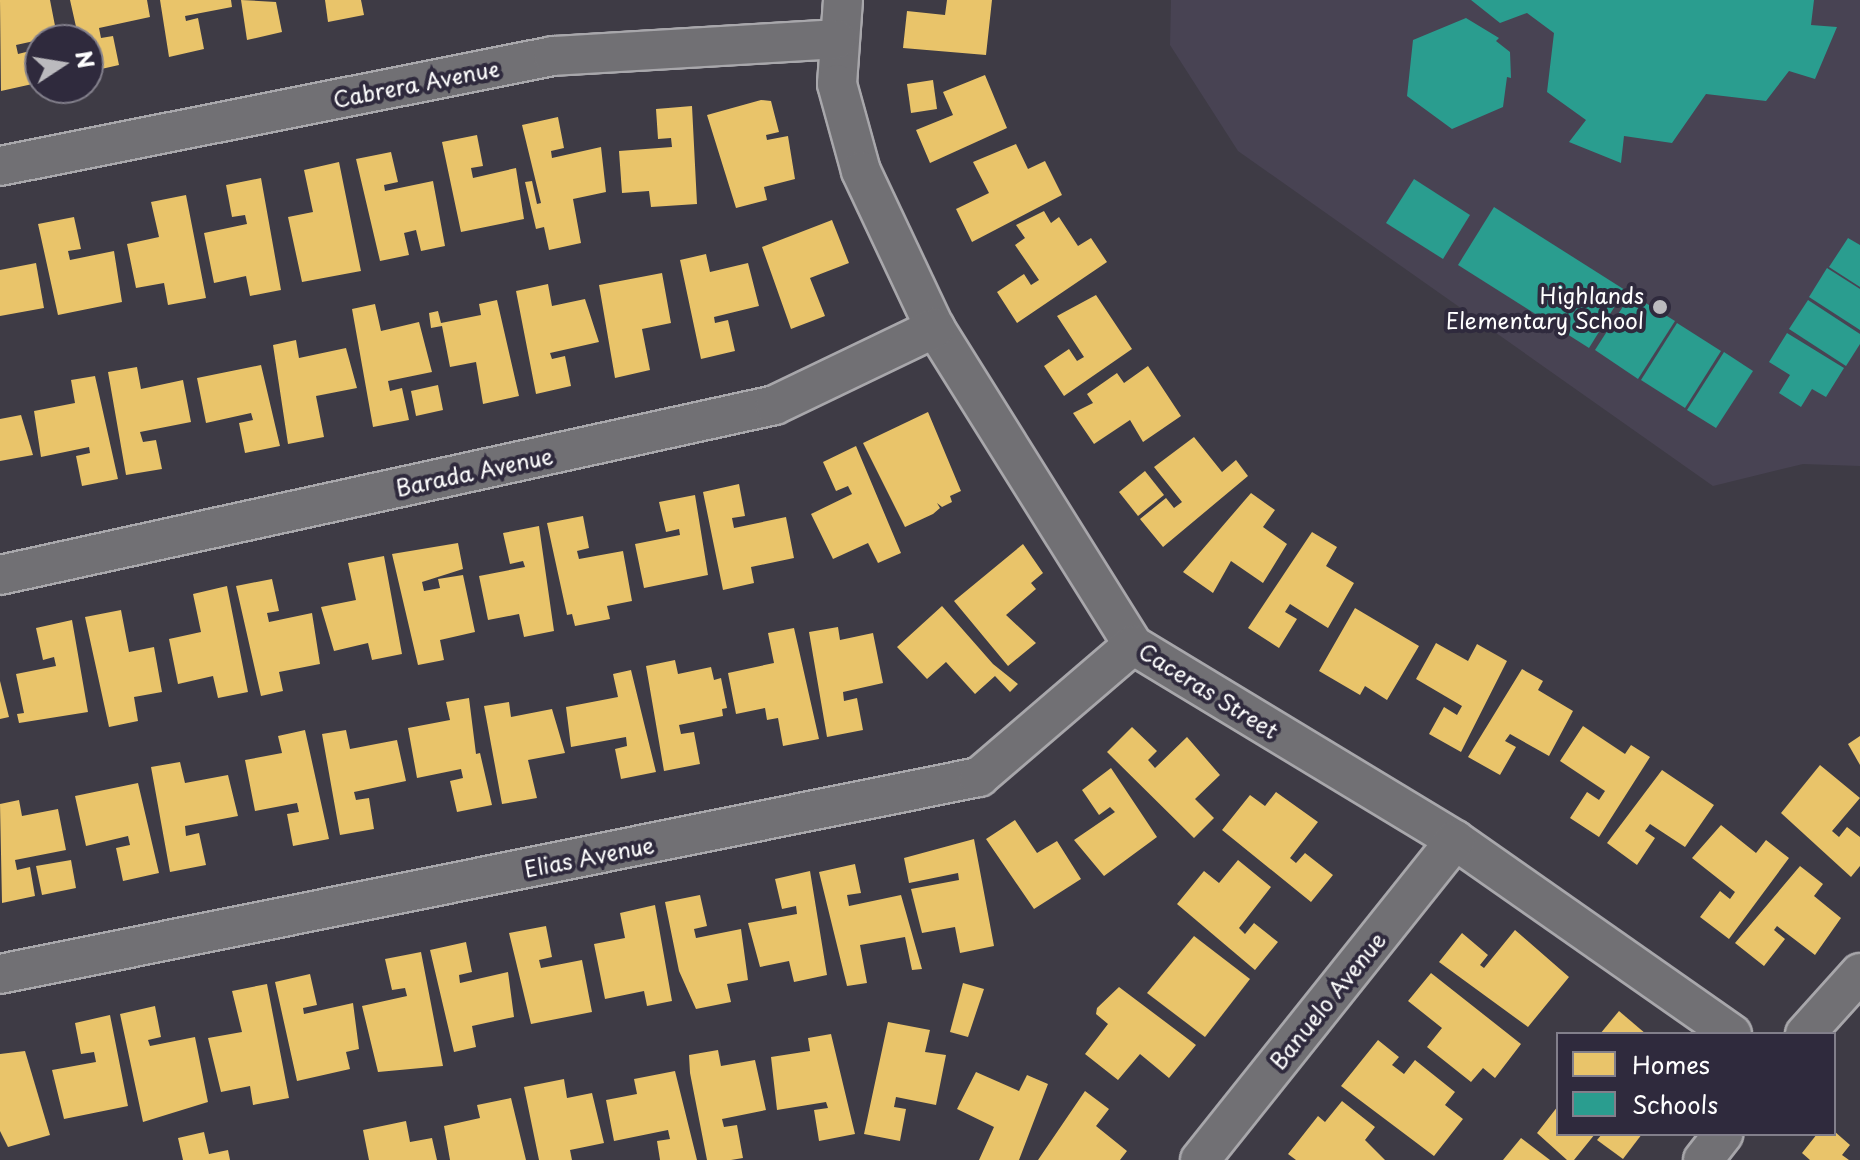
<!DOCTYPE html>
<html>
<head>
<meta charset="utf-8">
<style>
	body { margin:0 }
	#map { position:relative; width:1860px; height:1160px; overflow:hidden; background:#3e3b45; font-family:"Playpen Sans",sans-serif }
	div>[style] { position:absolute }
	.built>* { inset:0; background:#484353 }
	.homes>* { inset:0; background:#e9c46a }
	.schools>* { inset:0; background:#2a9d8f }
	.roads { filter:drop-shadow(2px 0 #a8a7ab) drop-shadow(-2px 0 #a8a7ab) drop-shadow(0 2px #a8a7ab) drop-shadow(0 -2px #a8a7ab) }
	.minor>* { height:38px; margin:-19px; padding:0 19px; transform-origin:19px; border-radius:19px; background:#717074 }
	.dots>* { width:22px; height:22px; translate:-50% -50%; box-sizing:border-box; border:4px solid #2f2a3d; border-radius:50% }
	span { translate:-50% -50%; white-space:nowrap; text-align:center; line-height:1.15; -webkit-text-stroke:8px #2f2a3d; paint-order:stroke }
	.street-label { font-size:22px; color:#fff }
	.poi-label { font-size:22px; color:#fff }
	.right { translate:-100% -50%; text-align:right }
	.legend { position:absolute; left:1556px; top:1032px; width:280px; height:104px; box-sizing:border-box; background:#2f2a3d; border:2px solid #827f8b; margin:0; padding:10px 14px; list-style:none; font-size:24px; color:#fff }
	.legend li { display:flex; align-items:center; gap:16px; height:40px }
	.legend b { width:40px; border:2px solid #827f8b }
	.north { position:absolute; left:24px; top:24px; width:80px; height:80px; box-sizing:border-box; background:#2f2a3d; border:2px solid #827f8b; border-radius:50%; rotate:78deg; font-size:22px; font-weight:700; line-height:32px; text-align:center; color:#fff }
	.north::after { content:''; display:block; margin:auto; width:28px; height:36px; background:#bbbabe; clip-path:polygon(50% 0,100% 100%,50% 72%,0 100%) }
</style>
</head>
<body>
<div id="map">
	<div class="built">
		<i style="clip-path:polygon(1171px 0,1860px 0,1860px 466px,1803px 464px,1713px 486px,1238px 151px,1170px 45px)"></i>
	</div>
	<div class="homes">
		<i style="clip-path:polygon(0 0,50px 0,57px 36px,16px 45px,18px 54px,30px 51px,37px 83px,1px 91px)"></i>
		<i style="clip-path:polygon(70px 0,147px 0,150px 17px,99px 28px,101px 38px,113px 36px,119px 65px,88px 72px,88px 40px,79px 40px)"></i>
		<i style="clip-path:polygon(160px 0,231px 0,232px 7px,185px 16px,186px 21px,198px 18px,204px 49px,169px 57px)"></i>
		<i style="clip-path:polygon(241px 0,276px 2px,282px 32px,247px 40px)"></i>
		<i style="clip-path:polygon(325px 0,361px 0,364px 15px,328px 22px)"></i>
		<i style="clip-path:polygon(947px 0,992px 0,986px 55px,903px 48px,907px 11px,945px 15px)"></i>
		<i style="clip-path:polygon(985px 75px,1007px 128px,930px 163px,916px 130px,953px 115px,943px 92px)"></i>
		<i style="clip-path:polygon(933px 80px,937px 109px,911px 113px,907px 84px)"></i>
		<i style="clip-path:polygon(761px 100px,771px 101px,779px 132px,766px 135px,767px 140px,788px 136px,795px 179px,764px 187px,767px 200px,736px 208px,707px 115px)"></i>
		<i style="clip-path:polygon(692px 106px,697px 204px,651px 207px,649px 191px,622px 193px,619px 151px,672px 147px,671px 138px,658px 139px,656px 109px)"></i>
		<i style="clip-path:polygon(558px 117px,564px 148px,551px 151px,552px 158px,601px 147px,606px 192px,573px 199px,581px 243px,549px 250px,544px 227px,536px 229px,525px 182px,532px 181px,537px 204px,541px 203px,522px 125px)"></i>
		<i style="clip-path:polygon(477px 135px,483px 166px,471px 168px,473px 178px,516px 168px,524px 219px,461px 232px,442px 142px)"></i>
		<i style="clip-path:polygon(1016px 144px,1028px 169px,1045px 161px,1062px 195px,972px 242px,956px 209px,989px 193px,973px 162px)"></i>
		<i style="clip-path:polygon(391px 152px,398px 182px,384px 185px,385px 191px,433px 181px,445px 246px,421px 251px,416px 230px,404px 233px,409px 255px,380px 261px,356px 159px)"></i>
		<i style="clip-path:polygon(339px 162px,361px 271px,302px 282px,288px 217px,313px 212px,304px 170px)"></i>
		<i style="clip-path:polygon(261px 178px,281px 290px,250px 296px,246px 276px,214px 283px,204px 233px,247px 224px,245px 215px,232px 217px,226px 185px)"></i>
		<i style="clip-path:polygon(186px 195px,206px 298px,168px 305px,164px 283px,136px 288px,127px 244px,159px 237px,151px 202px)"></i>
		<i style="clip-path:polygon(1044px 211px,1051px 223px,1059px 217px,1078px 246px,1091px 238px,1107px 262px,1017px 323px,997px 292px,1024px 274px,1031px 285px,1039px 280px,1015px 245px,1025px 238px,1016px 225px)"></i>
		<i style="clip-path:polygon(74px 217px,81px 249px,68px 251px,70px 260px,114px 251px,122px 302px,58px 315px,38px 224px)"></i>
		<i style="clip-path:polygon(832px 220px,849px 263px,810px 278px,825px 316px,791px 329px,762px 247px)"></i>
		<i style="clip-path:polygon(706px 254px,710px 272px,748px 263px,759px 306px,714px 317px,715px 323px,728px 320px,735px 351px,701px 359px,680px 260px)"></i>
		<i style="clip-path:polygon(36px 263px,44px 308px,0 316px,0 270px)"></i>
		<i style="clip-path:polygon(662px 273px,671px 323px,642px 329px,650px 370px,615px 378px,599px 285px)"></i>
		<i style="clip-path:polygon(548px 284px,552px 306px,585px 299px,599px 342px,550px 353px,552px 359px,565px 356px,571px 386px,536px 394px,516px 291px)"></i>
		<i style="clip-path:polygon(1096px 295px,1132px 349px,1064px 396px,1044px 366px,1069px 349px,1077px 361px,1084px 357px,1057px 316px)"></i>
		<i style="clip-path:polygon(497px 300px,519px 396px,483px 404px,476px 362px,450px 367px,442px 326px,431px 328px,429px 313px,438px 311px,441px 323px,481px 315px,479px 304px)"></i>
		<i style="clip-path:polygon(375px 304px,381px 331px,419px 322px,432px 372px,388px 381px,390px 391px,402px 388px,409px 420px,373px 427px,352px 309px)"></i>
		<i style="clip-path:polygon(296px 340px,299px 358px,346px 348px,357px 388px,316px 396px,324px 437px,288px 444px,273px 345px)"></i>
		<i style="clip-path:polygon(261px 365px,280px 446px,245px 453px,239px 423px,253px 420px,251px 413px,206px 423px,197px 378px)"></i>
		<i style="clip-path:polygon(1148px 366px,1181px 416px,1143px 442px,1130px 420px,1094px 444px,1073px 413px,1093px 403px,1087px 394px,1117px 373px,1124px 383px)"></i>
		<i style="clip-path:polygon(137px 367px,141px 389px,183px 380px,191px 422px,140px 432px,143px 442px,156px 440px,162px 469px,126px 475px,108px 372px)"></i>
		<i style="clip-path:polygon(95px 376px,118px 479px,82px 486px,76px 456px,90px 453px,89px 447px,41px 457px,34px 411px,75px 403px,71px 380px)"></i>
		<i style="clip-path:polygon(438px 385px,443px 410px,416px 416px,411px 391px)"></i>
		<i style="clip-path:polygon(928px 412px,961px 491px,950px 496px,952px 502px,942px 507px,937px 503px,940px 508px,933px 514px,905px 527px,863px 443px)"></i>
		<i style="clip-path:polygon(21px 415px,33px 455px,0 461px,0 419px)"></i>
		<i style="clip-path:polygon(1194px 437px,1222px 472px,1236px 460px,1248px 476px,1163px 547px,1140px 519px,1166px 498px,1174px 508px,1182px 502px,1154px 467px)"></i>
		<i style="clip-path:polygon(856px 446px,901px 553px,878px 563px,868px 543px,833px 559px,811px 514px,852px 494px,848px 486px,836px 491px,823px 462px)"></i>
		<i style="clip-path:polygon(1145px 471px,1164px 495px,1138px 516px,1119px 492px)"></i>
		<i style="clip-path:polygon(739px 484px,745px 516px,732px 518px,734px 528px,786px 517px,794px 558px,751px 567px,754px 583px,723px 590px,703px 492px)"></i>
		<i style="clip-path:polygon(1251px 493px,1275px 510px,1263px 527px,1287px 544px,1263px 583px,1231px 561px,1213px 593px,1183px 572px)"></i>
		<i style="clip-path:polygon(695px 495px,708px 575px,644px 588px,635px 544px,680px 535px,679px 529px,666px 532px,659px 502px)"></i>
		<i style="clip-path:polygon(583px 516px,589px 548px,577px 551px,579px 559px,623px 551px,632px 601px,607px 606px,610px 619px,575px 626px,572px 614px,567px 615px,547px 523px)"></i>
		<i style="clip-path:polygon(539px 526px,554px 631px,524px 637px,519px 614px,488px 620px,479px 576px,525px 567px,523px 561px,510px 564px,503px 533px)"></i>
		<i style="clip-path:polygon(1312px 532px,1337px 547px,1326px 566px,1354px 583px,1328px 628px,1290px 604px,1285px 612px,1297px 619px,1279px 648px,1248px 628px)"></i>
		<i style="clip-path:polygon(458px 543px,463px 569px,422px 582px,424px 591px,440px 588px,438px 579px,463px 575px,475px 632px,440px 640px,444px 660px,418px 665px,392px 554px)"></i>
		<i style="clip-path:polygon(1023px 544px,1043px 573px,1031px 583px,1036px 589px,1006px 615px,1036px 643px,1008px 666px,954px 601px)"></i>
		<i style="clip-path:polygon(384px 556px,402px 654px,372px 660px,368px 643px,334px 651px,321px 607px,356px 600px,348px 563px)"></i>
		<i style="clip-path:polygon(272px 579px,279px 611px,267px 613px,269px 622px,312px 613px,320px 664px,279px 672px,283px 691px,261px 696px,236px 586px)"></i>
		<i style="clip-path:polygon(227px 586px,248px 692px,218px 698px,213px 676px,178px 684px,169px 639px,201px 632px,193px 594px)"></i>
		<i style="clip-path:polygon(942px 606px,993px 664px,1018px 684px,1010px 692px,995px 676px,975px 694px,946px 662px,927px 679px,897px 647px)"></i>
		<i style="clip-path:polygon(1355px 608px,1419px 646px,1387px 700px,1365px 686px,1360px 695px,1319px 671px)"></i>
		<i style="clip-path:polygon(121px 610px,129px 652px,154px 647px,162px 692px,134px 697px,138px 721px,109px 727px,85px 617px)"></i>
		<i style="clip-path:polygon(72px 620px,88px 712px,19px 723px,17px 714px,24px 713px,16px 674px,56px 666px,54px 657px,43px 660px,36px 628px)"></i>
		<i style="clip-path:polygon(838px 627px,840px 640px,873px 633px,883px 683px,843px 692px,844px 701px,857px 698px,863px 730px,827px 737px,809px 632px)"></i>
		<i style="clip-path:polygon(794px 628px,819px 739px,783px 746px,778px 718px,767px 720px,765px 708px,736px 714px,728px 673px,774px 663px,768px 633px)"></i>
		<i style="clip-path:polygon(1436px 643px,1468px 661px,1477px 644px,1507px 661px,1461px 752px,1429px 734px,1444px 707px,1457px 715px,1462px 706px,1416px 679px)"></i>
		<i style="clip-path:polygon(675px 660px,678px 674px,711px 667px,714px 680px,721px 678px,727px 708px,722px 709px,723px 716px,679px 725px,681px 734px,694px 732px,700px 764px,664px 771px,646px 666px)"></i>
		<i style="clip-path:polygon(1522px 669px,1543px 681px,1538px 690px,1573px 711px,1549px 756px,1510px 734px,1505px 741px,1516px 747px,1500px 775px,1468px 757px)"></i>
		<i style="clip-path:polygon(631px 670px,656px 772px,621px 779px,615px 749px,627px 746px,626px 737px,571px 747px,566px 707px,618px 697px,613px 674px)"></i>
		<i style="clip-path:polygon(0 681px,9px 717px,0 719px)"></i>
		<i style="clip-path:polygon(469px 698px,476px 754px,480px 753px,492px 805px,457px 812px,450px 781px,463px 778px,461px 769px,417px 778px,408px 728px,450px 720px,446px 702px)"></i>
		<i style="clip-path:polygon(509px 702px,511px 717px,552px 709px,565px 753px,528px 760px,537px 798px,502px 804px,484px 706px)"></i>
		<i style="clip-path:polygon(1583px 726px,1625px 754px,1631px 745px,1650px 757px,1599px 837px,1570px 818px,1587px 792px,1599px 800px,1605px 791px,1560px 761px)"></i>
		<i style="clip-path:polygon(1132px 727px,1157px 751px,1148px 760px,1155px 768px,1187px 737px,1220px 775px,1195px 799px,1214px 818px,1194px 838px,1107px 752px)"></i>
		<i style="clip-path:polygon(305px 730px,329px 839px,293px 846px,287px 814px,299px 812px,297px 803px,255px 811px,245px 760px,282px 753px,278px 736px)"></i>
		<i style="clip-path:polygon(346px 730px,350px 749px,397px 740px,406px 781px,354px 792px,356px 800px,369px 798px,374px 829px,340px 835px,322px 734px)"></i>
		<i style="clip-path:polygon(1860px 736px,1860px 765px,1848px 744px)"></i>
		<i style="clip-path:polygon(180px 762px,185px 783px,228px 775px,238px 816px,185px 826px,186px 836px,199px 833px,206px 865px,170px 872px,151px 767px)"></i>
		<i style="clip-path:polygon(1820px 765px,1860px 798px,1832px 831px,1839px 837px,1847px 827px,1860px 837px,1860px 866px,1851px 877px,1781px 813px)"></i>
		<i style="clip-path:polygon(1111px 768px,1157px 837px,1104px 876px,1074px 840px,1115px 812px,1110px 807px,1099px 815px,1082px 790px)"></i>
		<i style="clip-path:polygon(1662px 770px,1714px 805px,1685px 847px,1650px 824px,1645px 831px,1655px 838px,1637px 865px,1607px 843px)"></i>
		<i style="clip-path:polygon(138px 783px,159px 873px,123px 881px,116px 848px,130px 845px,128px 836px,86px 846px,75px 796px)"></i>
		<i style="clip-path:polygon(1276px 792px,1318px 822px,1290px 858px,1296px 863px,1305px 853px,1333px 875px,1311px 902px,1222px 830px,1250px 795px,1265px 806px)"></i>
		<i style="clip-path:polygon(19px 800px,22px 816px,58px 809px,66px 850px,15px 860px,17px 870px,30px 867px,35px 896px,2px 903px,0 804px)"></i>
		<i style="clip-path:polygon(1015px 820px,1037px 853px,1057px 841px,1081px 879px,1034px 909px,986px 839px)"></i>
		<i style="clip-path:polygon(1721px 825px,1756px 853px,1766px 840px,1789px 858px,1729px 939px,1700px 917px,1720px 891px,1730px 899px,1735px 892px,1692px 858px)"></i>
		<i style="clip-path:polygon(974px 839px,994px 946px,960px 953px,955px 927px,922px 933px,911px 889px,959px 880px,958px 873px,909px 883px,904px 858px)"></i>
		<i style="clip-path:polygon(71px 860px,76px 888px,42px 895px,36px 866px)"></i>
		<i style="clip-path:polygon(1238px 860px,1271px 887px,1239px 928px,1245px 934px,1254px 923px,1278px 942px,1255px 970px,1177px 904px,1204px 871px,1219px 883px)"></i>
		<i style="clip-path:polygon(855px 864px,861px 893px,847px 895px,849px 906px,901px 895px,922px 969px,912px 970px,905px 937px,860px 945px,867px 983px,847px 986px,819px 872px)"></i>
		<i style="clip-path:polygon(1800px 866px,1823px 884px,1814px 896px,1841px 918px,1815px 955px,1777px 926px,1774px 930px,1785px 939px,1764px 966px,1735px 943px)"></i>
		<i style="clip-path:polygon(810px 871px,827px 975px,794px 982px,789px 961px,760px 967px,748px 923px,797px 914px,796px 906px,782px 909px,775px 879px)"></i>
		<i style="clip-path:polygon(700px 895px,707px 926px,694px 929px,696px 938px,741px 929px,748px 980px,727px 984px,731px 1002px,696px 1009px,679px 971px,665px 902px)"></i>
		<i style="clip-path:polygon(655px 905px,672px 1001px,647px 1006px,644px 991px,605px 999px,594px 944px,625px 938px,620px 913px)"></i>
		<i style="clip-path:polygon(546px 926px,552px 957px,539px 960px,541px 968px,582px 960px,592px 1012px,531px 1024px,509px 933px)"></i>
		<i style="clip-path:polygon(1515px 930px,1569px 977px,1528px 1027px,1439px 962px,1462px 933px,1488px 955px,1480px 965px,1484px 968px)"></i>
		<i style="clip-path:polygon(1194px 936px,1250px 979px,1205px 1037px,1147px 993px)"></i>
		<i style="clip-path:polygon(466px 942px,472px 972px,459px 975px,460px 983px,508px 972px,514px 1017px,472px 1026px,476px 1047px,454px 1052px,430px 950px)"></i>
		<i style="clip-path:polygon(421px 952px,443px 1066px,378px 1072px,362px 1006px,407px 996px,405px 988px,392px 990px,385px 959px)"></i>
		<i style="clip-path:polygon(1431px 973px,1521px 1044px,1495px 1078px,1483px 1068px,1471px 1082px,1427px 1047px,1442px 1028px,1408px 1001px)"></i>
		<i style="clip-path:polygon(310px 974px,317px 1005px,303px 1008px,304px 1014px,353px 1003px,359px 1049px,346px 1052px,350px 1069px,297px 1081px,275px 982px)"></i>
		<i style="clip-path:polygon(963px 983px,984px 989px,968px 1037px,950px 1032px)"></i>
		<i style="clip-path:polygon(267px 984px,289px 1098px,253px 1105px,250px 1086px,221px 1092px,208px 1038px,242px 1032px,232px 991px)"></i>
		<i style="clip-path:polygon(1119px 987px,1196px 1045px,1169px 1078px,1140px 1054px,1118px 1080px,1085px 1054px,1108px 1024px,1096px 1014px,1097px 1008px)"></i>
		<i style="clip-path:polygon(155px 1006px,161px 1037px,148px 1040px,150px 1046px,195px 1037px,208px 1102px,143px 1122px,120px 1014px)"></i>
		<i style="clip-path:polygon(1619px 1011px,1646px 1034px,1600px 1034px)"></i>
		<i style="clip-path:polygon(110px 1015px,128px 1106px,64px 1119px,52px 1070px,96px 1062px,94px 1052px,81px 1054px,75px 1023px)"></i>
		<i style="clip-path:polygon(888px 1022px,930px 1030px,925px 1052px,946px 1055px,936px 1105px,896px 1097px,894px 1107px,906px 1109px,900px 1141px,864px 1134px)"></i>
		<i style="clip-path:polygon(831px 1034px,855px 1134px,819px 1141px,814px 1110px,828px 1108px,826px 1102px,777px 1110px,771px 1057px,810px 1051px,808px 1038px)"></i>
		<i style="clip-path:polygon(1378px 1040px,1399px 1057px,1392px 1065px,1404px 1074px,1415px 1060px,1455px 1092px,1445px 1105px,1463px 1119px,1434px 1156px,1341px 1086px)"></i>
		<i style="clip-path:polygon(718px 1050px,721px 1066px,755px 1060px,766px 1110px,722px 1119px,724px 1127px,737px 1125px,743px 1158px,731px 1160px,707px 1160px,690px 1073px,689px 1055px)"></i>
		<i style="clip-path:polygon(25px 1051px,50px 1135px,8px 1147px,0 1131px,0 1054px)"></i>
		<i style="clip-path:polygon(675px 1071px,697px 1160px,660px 1160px,657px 1141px,670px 1139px,668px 1130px,614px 1141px,606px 1100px,637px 1094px,634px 1079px)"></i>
		<i style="clip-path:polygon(976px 1072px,1019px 1091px,1027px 1075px,1048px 1084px,1019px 1160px,979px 1160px,994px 1127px,957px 1109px)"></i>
		<i style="clip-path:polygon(564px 1079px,567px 1098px,592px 1093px,604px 1143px,570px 1150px,572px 1160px,539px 1160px,524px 1087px)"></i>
		<i style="clip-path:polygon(1085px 1091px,1109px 1109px,1096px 1126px,1127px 1151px,1120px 1160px,1038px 1160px)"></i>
		<i style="clip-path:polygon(511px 1098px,526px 1160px,450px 1160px,444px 1126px,480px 1118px,477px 1105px)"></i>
		<i style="clip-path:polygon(1342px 1101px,1375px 1127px,1365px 1140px,1385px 1160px,1296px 1160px,1288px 1154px,1318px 1116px,1325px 1122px)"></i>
		<i style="clip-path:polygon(1558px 1106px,1558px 1134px,1595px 1134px,1574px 1160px,1567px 1160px,1537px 1133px)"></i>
		<i style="clip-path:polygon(406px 1121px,410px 1142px,432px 1138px,437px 1160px,369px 1160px,363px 1130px)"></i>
		<i style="clip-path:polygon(1834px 1131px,1850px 1145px,1842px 1155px,1849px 1160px,1810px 1160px,1802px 1153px,1817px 1134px)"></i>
		<i style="clip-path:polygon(204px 1132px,209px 1154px,228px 1150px,230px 1160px,183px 1160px,178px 1138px)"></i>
		<i style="clip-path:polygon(1602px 1134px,1642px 1134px,1623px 1159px,1597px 1140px)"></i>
		<i style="clip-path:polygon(1521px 1138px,1550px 1160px,1503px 1160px)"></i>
	</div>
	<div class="schools">
		<i style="clip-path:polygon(1471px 0,1814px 0,1811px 25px,1837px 27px,1815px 79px,1789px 71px,1766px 101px,1706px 94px,1672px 143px,1624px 136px,1621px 163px,1569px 142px,1586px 120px,1547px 92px,1554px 33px,1527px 13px,1500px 23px)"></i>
		<i style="clip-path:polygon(1466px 18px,1499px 38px,1496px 41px,1510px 52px,1511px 78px,1507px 77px,1503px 107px,1452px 129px,1407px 96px,1413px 40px)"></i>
		<i style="clip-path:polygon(1414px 179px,1470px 215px,1443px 259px,1386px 223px)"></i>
		<i style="clip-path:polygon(1494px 207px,1625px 290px,1589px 348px,1458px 265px)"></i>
		<i style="clip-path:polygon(1848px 238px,1860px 245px,1860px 287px,1829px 267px)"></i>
		<i style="clip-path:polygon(1827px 268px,1860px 289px,1860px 330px,1809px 297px)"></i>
		<i style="clip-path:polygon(1631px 294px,1675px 321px,1638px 379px,1595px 350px)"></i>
		<i style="clip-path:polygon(1808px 300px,1860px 334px,1860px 344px,1846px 366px,1789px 329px)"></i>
		<i style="clip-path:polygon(1677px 323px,1721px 351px,1685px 408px,1641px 380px)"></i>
		<i style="clip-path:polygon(1787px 333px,1844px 368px,1826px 397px,1812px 389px,1801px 407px,1779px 393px,1790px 375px,1769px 362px)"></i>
		<i style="clip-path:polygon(1724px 352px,1753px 371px,1716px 428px,1687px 410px)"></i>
	</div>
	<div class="roads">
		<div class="minor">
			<i style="left:843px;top:0;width:84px;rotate:94.1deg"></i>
			<i style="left:837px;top:84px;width:90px;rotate:74.6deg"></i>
			<i style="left:861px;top:171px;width:174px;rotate:64.8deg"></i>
			<i style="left:935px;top:328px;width:374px;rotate:58deg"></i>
			<i style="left:1133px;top:645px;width:376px;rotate:31.2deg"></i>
			<i style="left:1455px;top:840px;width:338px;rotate:35deg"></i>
			<i style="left:0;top:166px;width:564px;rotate:-11.25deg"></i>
			<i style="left:553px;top:56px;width:284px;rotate:-3.4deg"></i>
			<i style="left:0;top:575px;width:793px;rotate:-12.37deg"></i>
			<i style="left:775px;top:405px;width:178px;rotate:-25.7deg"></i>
			<i style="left:0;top:974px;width:999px;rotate:-11.38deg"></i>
			<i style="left:979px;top:777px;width:203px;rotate:-40.6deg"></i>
			<i style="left:1805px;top:1034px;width:82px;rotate:-48deg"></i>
			<i style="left:1200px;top:1160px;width:409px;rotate:-51.4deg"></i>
			<i style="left:1703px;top:1160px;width:33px;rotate:-52deg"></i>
		</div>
	</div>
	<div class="dots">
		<i style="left:1660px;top:307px;background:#bbbabe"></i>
	</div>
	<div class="street-label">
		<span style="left:416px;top:83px;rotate:-11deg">Cabrera Avenue</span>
		<span style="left:474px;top:471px;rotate:-12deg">Barada Avenue</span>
		<span style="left:1209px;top:690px;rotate:32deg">Caceras Street</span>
		<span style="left:589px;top:856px;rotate:-11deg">Elias Avenue</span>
		<span style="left:1327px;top:1000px;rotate:-51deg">Banuelo Avenue</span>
	</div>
	<div class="poi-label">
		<span class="right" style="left:1644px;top:307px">Highlands<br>Elementary School</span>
	</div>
	<ul class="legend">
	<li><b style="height:22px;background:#e9c46a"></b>Homes</li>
	<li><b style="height:22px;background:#2a9d8f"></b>Schools</li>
	</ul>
	<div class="north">N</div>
</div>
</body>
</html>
